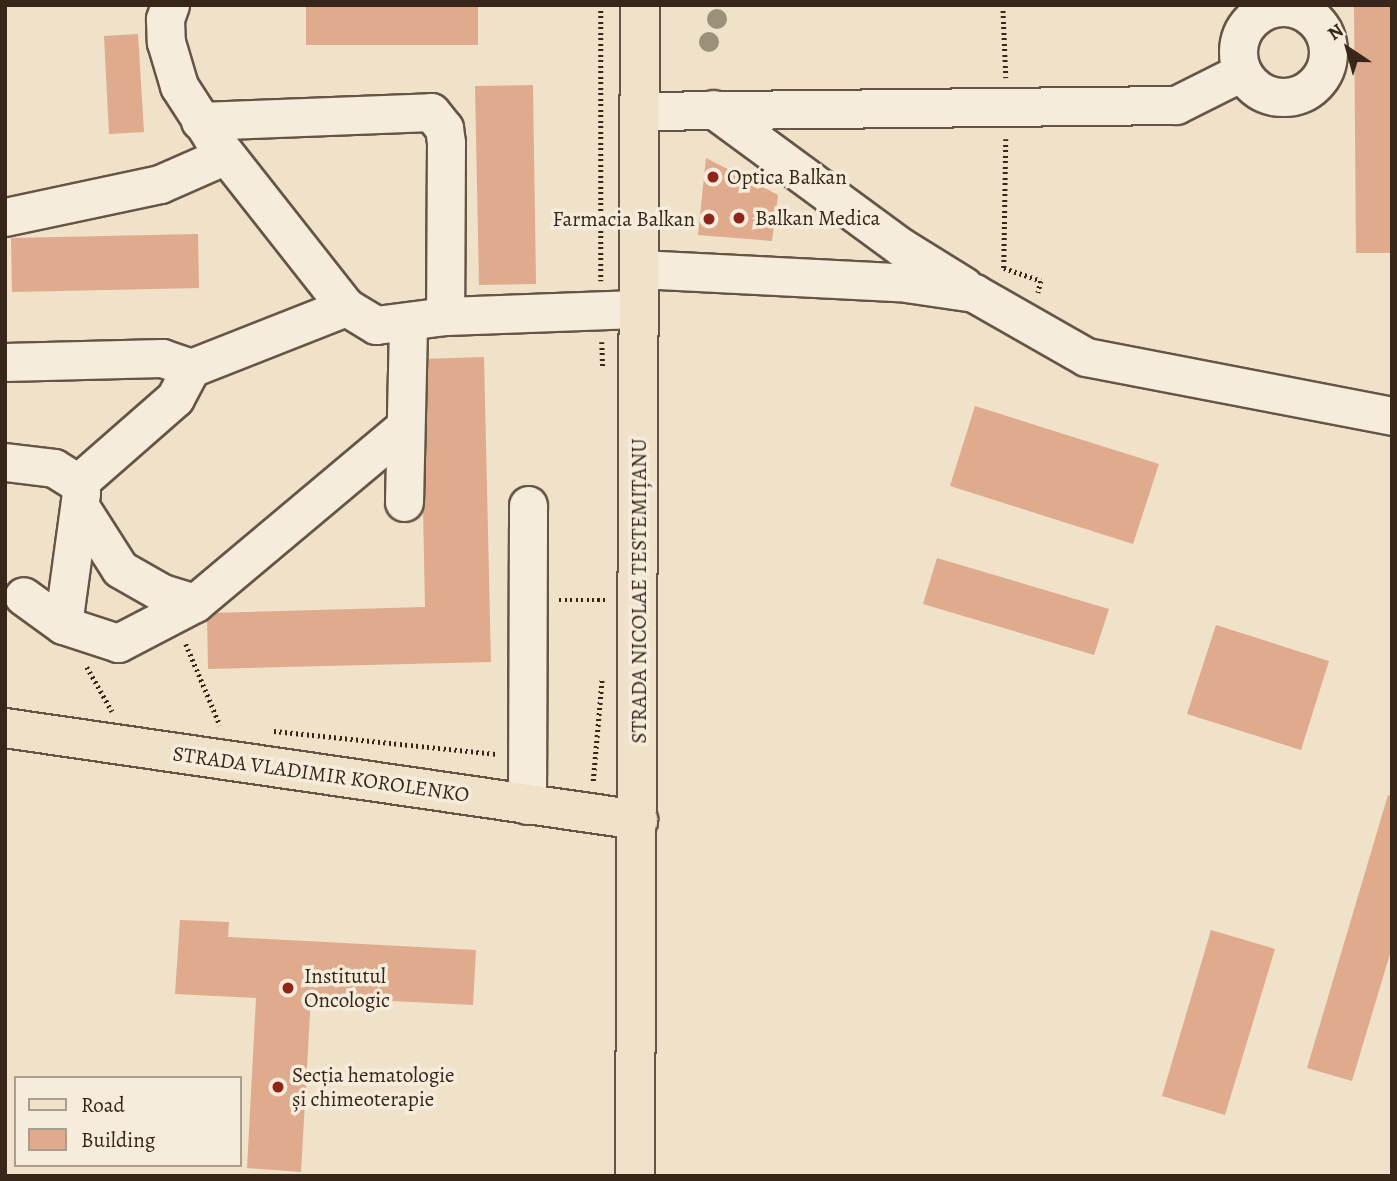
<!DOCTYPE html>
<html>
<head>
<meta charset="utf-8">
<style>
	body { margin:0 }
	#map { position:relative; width:1397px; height:1181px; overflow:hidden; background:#f0e1c9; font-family:Alegreya,serif }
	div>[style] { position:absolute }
	.building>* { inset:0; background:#dfab8c }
	.path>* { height:4.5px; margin-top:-2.25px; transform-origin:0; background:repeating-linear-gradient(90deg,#38261a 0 2px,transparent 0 5.5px) }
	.roads { filter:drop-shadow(2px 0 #665546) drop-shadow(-2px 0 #665546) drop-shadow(0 2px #665546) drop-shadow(0 -2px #665546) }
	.minor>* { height:37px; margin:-18.5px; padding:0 18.5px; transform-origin:18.5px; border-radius:18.5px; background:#f5ecdc }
	.minor>.ring { margin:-18.5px; padding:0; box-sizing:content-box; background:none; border:37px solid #f5ecdc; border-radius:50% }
	.major>* { height:38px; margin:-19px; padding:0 19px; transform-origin:19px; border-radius:19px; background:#f0e1c9 }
	.trees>* { width:20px; height:20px; margin:-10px; border-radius:50%; background:#9c907a }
	.dots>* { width:19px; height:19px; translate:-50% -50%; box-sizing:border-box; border:4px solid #f5ecdc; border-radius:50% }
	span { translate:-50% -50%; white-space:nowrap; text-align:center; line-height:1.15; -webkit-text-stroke:7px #f5ecdc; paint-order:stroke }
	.poi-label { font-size:21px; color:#38261a }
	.left { translate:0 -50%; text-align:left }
	.right { translate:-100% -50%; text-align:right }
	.street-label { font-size:21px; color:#38261a }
	.frame { position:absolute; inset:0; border:7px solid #38261a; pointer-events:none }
	.legend { position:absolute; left:14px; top:1076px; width:228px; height:91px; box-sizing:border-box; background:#f5ecdc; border:2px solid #a99d8e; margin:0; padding:9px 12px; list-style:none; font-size:21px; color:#38261a }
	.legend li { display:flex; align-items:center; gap:14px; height:35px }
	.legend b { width:35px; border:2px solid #a99d8e }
	.north { position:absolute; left:1313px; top:14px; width:70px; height:70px; -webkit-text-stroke:5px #f5ecdc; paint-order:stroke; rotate:324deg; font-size:19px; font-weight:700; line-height:28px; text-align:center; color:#38261a }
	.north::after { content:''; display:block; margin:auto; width:24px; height:32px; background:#38261a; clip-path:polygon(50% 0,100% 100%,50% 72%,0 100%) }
</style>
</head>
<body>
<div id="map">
	<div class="building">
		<i style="clip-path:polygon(306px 5px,478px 5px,478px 45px,306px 45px)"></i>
		<i style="clip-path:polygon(1354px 5px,1392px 5px,1392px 253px,1356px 253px)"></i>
		<i style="clip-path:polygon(138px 34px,144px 132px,109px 134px,104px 36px)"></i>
		<i style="clip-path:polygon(533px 85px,536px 284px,479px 285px,475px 86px)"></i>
		<i style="clip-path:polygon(706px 158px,778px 195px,772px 241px,698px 235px)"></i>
		<i style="clip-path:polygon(198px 234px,199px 288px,12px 292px,11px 238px)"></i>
		<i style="clip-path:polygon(484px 357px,491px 662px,208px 669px,207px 613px,425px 607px,420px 359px)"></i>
		<i style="clip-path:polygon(975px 406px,1159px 464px,1133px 544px,950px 486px)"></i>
		<i style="clip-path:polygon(937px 558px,1109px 609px,1094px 655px,923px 604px)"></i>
		<i style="clip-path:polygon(1216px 625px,1329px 661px,1301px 750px,1187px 714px)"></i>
		<i style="clip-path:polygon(1388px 795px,1392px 796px,1392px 947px,1352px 1081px,1307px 1068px)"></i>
		<i style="clip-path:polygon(180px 920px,229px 922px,228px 937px,476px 950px,473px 1005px,311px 997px,301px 1172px,247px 1168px,256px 998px,175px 994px)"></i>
		<i style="clip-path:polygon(1211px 930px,1275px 949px,1225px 1115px,1162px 1096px)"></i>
	</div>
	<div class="path">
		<i style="left:601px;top:5px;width:276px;rotate:90deg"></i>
		<i style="left:1003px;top:5px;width:73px;rotate:87.6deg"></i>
		<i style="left:1006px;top:139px;width:129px;rotate:90.9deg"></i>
		<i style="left:1004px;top:268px;width:39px;rotate:19deg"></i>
		<i style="left:1041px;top:281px;width:12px;rotate:104deg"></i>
		<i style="left:602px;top:342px;width:26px;rotate:88deg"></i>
		<i style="left:559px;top:600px;width:48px"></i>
		<i style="left:186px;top:644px;width:88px;rotate:67.2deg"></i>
		<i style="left:87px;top:667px;width:51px;rotate:60.4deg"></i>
		<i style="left:274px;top:731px;width:225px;rotate:5.9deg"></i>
		<i style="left:593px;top:781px;width:103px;rotate:-85deg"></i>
	</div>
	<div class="roads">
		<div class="minor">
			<i style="left:170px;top:5px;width:15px;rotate:110deg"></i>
			<i style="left:165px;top:19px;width:23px;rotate:88deg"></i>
			<i style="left:166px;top:42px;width:46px;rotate:73.5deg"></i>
			<i style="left:179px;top:86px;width:61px;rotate:57.1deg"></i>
			<i style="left:212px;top:137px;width:216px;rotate:51.8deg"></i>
			<i class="ring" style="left:1238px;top:7px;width:53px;height:53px"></i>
			<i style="left:713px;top:109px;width:233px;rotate:36.3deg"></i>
			<i style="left:901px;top:247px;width:74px;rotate:31.8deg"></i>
			<i style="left:639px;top:111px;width:537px;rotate:-0.64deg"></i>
			<i style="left:1176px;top:105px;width:74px;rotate:-26.6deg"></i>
			<i style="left:200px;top:121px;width:231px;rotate:-2.2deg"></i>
			<i style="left:431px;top:112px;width:21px;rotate:51deg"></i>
			<i style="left:444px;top:128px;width:15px;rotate:82deg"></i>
			<i style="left:446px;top:143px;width:173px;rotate:90.3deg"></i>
			<i style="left:5px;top:217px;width:158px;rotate:-12deg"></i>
			<i style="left:160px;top:184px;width:72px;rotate:-23.7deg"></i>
			<i style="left:639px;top:269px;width:260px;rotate:2.9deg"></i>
			<i style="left:899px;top:282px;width:76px;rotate:8.3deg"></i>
			<i style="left:974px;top:293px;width:129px;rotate:29.7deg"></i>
			<i style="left:1086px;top:357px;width:312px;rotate:10.9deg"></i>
			<i style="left:5px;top:362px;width:157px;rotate:-1.5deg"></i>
			<i style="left:162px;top:358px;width:31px;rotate:19deg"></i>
			<i style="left:191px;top:368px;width:167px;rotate:-21.5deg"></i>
			<i style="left:346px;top:307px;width:35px;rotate:31deg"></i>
			<i style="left:376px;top:325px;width:70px;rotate:-7.4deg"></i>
			<i style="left:445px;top:316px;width:193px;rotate:-2.1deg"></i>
			<i style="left:5px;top:462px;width:49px;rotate:7deg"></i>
			<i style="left:54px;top:468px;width:28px;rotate:32deg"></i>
			<i style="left:78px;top:483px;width:10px;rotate:73deg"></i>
			<i style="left:81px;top:493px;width:133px;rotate:97.8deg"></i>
			<i style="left:63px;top:625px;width:49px;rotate:-144.1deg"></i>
			<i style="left:78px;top:483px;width:129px;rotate:-41.2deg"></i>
			<i style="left:175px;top:398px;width:34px;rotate:-62deg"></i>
			<i style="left:404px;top:502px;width:180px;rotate:-88.7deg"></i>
			<i style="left:81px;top:508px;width:72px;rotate:57.4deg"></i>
			<i style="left:120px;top:569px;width:48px;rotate:29.7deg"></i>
			<i style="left:162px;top:593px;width:34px;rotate:17deg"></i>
			<i style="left:63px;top:625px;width:58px;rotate:18.1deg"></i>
			<i style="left:118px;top:643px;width:87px;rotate:-27.5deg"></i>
			<i style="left:195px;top:603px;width:274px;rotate:-40deg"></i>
			<i style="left:527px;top:805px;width:300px;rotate:-89.8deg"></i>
		</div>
		<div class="major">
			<i style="left:5px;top:728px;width:640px;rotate:8.27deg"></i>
			<i style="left:635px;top:1176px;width:1171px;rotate:-89.76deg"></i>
		</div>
	</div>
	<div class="trees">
		<i style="left:717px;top:19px"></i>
		<i style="left:709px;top:42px"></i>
	</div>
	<div class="dots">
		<i style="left:713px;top:177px;background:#8f2418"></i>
		<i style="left:739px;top:218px;background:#8f2418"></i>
		<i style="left:709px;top:219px;background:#8f2418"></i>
		<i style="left:288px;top:988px;background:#8f2418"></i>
		<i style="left:278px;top:1087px;background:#8f2418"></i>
	</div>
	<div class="poi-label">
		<span class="left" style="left:727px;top:177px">Optica Balkan</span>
		<span class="left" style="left:755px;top:218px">Balkan Medica</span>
		<span class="right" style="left:695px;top:219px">Farmacia Balkan</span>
		<span class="left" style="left:304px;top:988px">Institutul<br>Oncologic</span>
		<span class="left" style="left:292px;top:1087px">Secția hematologie<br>și chimeoterapie</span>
	</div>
	<div class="street-label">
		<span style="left:639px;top:591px;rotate:-90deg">STRADA NICOLAE TESTEMIȚANU</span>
		<span style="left:321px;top:774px;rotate:8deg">STRADA VLADIMIR KOROLENKO</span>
	</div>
	<div class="frame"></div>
	<ul class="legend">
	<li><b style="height:9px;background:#f0e1c9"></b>Road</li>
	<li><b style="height:19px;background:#dfab8c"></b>Building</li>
	</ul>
	<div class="north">N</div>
</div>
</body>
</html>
